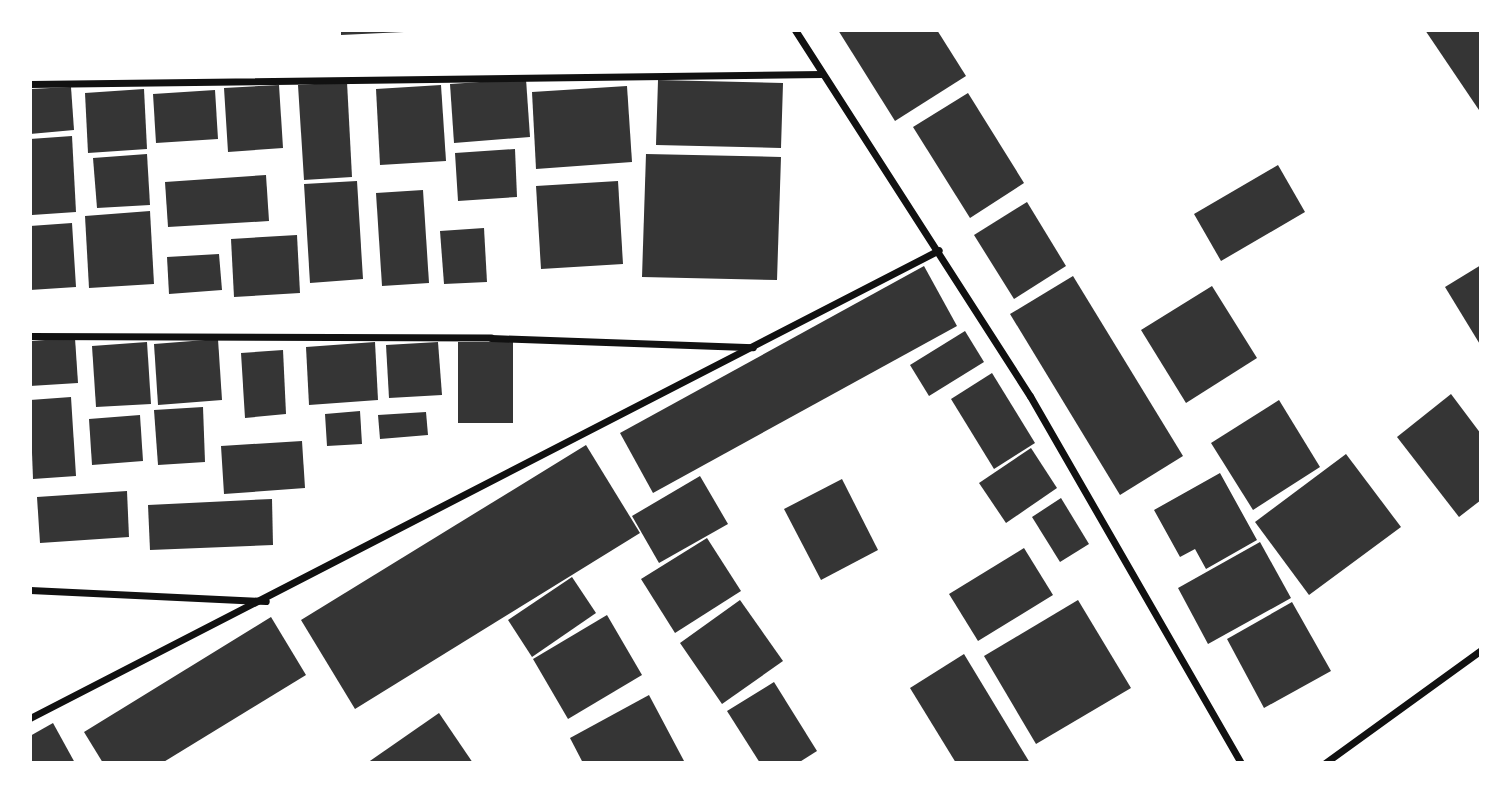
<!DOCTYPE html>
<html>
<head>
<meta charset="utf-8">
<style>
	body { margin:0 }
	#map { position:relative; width:1511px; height:793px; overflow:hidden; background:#fff; font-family:Overpass,sans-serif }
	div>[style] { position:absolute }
	.building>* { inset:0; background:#353535 }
	.minor>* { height:7px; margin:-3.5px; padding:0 3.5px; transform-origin:3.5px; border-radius:3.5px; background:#111 }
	span { translate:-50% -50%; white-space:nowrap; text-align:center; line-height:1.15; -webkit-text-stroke:5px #fff; paint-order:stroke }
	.frame { position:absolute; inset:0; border:32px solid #fff; pointer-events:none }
</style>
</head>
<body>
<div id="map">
	<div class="building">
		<i style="clip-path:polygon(341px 30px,404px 30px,404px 32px,341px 35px)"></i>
		<i style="clip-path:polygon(838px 30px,937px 30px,966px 76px,895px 121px)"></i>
		<i style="clip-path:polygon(1425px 30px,1481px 30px,1481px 113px)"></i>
		<i style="clip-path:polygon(526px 79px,530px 137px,454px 143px,450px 84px)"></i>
		<i style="clip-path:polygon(658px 80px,783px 83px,781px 148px,656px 145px)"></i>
		<i style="clip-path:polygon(347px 82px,352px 177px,304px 180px,298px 85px)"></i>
		<i style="clip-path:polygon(279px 85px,283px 148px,228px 152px,224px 88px)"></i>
		<i style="clip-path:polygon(441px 85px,446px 161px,380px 165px,376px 89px)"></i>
		<i style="clip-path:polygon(627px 86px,632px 162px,536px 169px,532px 92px)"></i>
		<i style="clip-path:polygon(71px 87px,74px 130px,30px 134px,30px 89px)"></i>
		<i style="clip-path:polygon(144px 89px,147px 149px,88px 153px,85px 93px)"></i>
		<i style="clip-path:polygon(215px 90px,218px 139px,156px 143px,153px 94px)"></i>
		<i style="clip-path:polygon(968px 93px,1024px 183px,970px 218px,913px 127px)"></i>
		<i style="clip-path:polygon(72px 136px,76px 212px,32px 215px,30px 139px)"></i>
		<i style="clip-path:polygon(515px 149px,517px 197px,458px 201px,455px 153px)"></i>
		<i style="clip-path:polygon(147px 154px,150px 205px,97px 208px,93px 158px)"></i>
		<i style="clip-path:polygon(646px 154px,781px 157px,777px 280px,642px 277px)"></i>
		<i style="clip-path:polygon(1278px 165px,1305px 212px,1221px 261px,1194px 214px)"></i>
		<i style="clip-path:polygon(266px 175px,269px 221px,168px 227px,165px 182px)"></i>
		<i style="clip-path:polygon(357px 181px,363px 279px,310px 283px,304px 184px)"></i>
		<i style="clip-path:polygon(618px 181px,623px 264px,541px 269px,536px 186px)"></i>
		<i style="clip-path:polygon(423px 190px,429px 283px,382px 286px,376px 193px)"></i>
		<i style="clip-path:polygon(1027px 202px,1066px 266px,1014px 299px,974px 235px)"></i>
		<i style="clip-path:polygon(150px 211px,154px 284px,89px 288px,85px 216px)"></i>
		<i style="clip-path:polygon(72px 223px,76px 287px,30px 290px,30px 226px)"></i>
		<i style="clip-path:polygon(484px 228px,487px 282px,444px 284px,440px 231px)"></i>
		<i style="clip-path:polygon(297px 235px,300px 293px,234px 297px,231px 239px)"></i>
		<i style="clip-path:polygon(219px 254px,222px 290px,169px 294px,167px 257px)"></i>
		<i style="clip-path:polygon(1481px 265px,1481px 346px,1445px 287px)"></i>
		<i style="clip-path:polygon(924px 266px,957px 326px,653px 493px,620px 433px)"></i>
		<i style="clip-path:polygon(1073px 276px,1183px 456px,1120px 495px,1010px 314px)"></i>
		<i style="clip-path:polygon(1212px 286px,1257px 358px,1186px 403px,1141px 330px)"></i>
		<i style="clip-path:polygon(965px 331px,984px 362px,929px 396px,910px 365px)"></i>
		<i style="clip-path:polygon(75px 338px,78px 383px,30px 386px,30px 341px)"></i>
		<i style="clip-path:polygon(218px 339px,222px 400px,158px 405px,154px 344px)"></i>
		<i style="clip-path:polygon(147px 342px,151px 404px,96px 407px,92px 346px)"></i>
		<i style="clip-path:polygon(375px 342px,378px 400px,309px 405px,306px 347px)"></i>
		<i style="clip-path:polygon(438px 342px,442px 395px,389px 398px,386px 345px)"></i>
		<i style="clip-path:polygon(458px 342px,513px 342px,513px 423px,458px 423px)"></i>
		<i style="clip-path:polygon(283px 350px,286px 414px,245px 418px,241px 353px)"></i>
		<i style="clip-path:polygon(992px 373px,1035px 443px,994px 469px,951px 399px)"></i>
		<i style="clip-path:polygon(1451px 394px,1481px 434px,1481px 500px,1459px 517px,1397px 437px)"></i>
		<i style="clip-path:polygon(71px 397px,76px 476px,33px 479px,30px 400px)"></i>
		<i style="clip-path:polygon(1279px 400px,1320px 467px,1253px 510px,1211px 443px)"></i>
		<i style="clip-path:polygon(203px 407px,205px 462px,158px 465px,154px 410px)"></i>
		<i style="clip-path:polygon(360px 411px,362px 444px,327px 446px,325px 414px)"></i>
		<i style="clip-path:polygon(426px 412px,428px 435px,380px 439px,378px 415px)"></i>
		<i style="clip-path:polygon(140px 415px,143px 461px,92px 465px,89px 419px)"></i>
		<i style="clip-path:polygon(302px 441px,305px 488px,224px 494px,221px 446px)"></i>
		<i style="clip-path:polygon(586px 445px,640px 533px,355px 709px,301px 620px)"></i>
		<i style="clip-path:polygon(1031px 448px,1057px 488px,1006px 523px,979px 483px)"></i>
		<i style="clip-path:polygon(1346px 454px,1401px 527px,1309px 595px,1255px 522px)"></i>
		<i style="clip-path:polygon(1220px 473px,1257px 540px,1206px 569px,1195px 549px,1180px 557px,1154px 510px)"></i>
		<i style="clip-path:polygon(700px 476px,728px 524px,659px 563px,632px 516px)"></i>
		<i style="clip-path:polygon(842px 479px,878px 550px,821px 580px,784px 509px)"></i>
		<i style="clip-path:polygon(127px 491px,129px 537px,40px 543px,37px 497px)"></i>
		<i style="clip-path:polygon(1061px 498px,1089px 544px,1060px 562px,1032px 517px)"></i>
		<i style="clip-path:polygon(272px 499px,273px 545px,150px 550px,148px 505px)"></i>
		<i style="clip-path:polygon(707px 538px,741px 591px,675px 633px,641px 579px)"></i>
		<i style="clip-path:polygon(1260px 542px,1291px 598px,1208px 644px,1178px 588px)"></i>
		<i style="clip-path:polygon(1024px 548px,1053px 595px,978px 641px,949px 594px)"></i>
		<i style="clip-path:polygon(572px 577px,596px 613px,532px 657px,508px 620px)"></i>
		<i style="clip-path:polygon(740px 600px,783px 661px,722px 704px,680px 643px)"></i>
		<i style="clip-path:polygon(1078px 600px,1131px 688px,1036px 744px,984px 656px)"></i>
		<i style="clip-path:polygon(1292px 602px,1331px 671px,1264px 708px,1227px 639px)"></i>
		<i style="clip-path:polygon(607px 615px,642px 675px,568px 719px,533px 659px)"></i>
		<i style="clip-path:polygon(271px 617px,306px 675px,162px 763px,103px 763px,84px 732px)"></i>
		<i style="clip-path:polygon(964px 654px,1030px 763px,956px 763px,910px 688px)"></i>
		<i style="clip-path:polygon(774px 682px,817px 751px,798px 763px,760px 763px,727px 711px)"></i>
		<i style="clip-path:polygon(649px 695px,684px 761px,583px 763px,570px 738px)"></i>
		<i style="clip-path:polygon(439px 713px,473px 763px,367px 763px)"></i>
		<i style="clip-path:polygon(53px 723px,75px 763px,30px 763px,30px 736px)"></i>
	</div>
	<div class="minor">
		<i style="left:795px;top:30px;width:435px;rotate:57.3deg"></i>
		<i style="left:1030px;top:396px;width:423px;rotate:60.1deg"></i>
		<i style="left:30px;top:84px;width:792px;rotate:-0.72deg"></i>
		<i style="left:30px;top:336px;width:461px;rotate:0.2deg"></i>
		<i style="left:491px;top:338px;width:262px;rotate:2deg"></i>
		<i style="left:30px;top:590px;width:236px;rotate:2.7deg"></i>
		<i style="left:30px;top:718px;width:1022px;rotate:-27.24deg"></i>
		<i style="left:1325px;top:763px;width:193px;rotate:-35.9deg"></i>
	</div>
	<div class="frame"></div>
</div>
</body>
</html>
